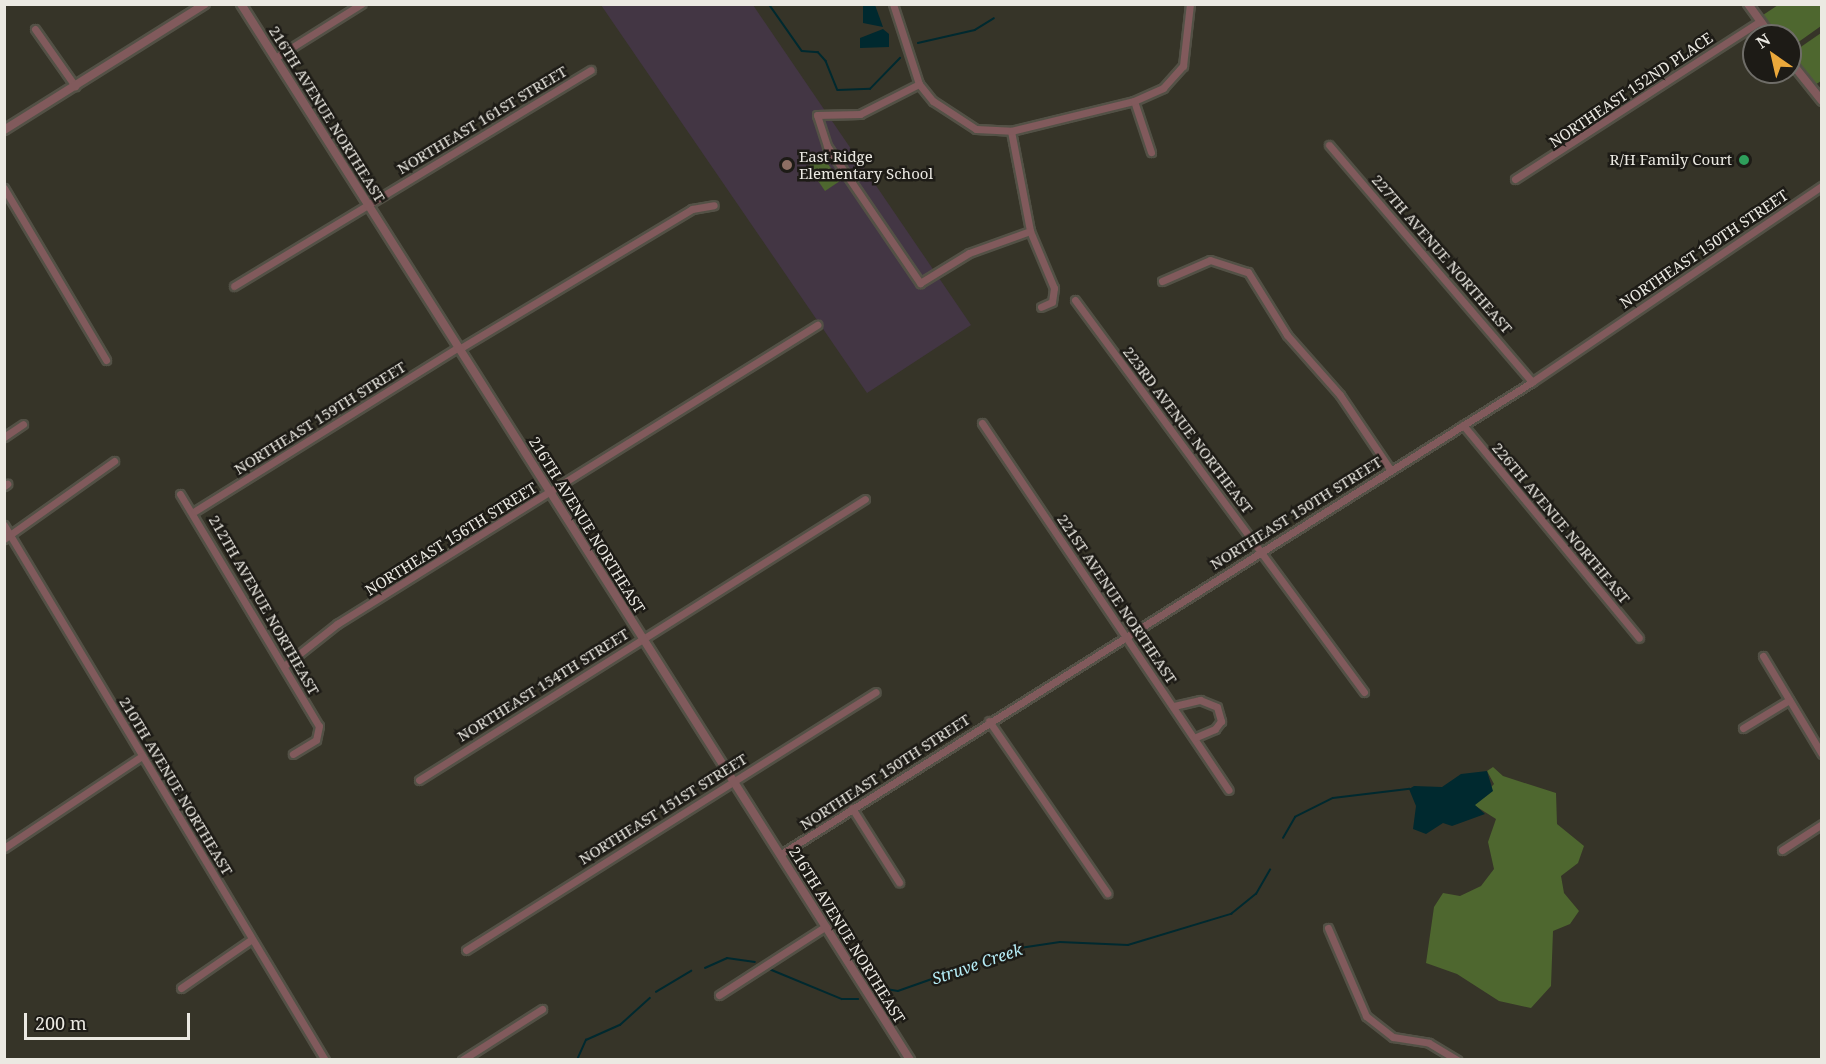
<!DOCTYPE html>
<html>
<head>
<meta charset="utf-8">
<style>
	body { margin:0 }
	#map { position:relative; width:1826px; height:1064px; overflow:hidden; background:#363428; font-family:"Noto Serif",serif }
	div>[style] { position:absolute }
	.education>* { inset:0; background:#433644 }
	.green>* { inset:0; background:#4e672f }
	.water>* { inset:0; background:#00292f }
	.stream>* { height:1.5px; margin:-0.75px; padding:0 0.75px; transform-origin:0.75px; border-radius:0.75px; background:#00292f }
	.roads { filter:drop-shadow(2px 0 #535146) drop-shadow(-2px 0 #535146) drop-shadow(0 2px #535146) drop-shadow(0 -2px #535146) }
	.minor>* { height:7px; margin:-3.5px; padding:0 3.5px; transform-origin:3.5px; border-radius:3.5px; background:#815a5c }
	.tertiary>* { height:8px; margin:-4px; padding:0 4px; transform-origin:4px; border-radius:4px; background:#815a5c }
	.dots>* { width:16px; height:16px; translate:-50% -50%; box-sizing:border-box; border:3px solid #1d1b16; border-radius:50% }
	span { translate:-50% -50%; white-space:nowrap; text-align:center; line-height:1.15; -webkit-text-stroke:5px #1d1b16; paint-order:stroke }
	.street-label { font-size:15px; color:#ebe9e2 }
	.poi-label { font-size:15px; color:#ebe9e2 }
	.left { translate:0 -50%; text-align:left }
	.right { translate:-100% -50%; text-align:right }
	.water-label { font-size:16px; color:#b6eef8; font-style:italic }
	.frame { position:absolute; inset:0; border:6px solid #ebe9e2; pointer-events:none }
	.north { position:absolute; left:1742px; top:24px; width:60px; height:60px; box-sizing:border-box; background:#1d1b16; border:2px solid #6f6d68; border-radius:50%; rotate:326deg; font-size:16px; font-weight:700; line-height:24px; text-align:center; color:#ebe9e2 }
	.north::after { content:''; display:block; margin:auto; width:21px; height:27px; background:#eca93b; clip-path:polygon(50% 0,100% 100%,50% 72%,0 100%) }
	.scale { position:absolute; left:24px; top:1013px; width:166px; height:27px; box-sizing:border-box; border:3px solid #ebe9e2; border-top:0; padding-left:8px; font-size:18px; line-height:21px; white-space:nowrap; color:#ebe9e2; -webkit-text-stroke:4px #1d1b16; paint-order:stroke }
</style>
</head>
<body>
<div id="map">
	<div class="education">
		<i style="clip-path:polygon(601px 5px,753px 5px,971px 325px,867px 393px)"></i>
	</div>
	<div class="green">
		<i style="clip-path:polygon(1778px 5px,1821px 5px,1821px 26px,1790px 48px,1790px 36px,1778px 36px,1763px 15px)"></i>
		<i style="clip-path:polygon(1821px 33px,1821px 81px,1815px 85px,1792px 53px)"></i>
		<i style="clip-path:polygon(823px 157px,840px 181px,825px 191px,808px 166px)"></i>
		<i style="clip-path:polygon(1493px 767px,1503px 776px,1556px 793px,1557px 824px,1584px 846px,1578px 863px,1561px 876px,1564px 893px,1579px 911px,1570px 924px,1553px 931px,1551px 986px,1531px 1008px,1499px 1001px,1457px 974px,1426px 963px,1434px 907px,1443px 893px,1460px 896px,1481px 886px,1494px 869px,1488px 842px,1496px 819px,1474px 805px,1494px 784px,1487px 771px)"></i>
	</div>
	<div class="water">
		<i style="clip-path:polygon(863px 5px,875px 5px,883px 27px,863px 23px)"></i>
		<i style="clip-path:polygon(883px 29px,889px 34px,889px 47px,860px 48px,860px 38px)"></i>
		<i style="clip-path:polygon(1487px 771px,1493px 791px,1475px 805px,1485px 814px,1452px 826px,1443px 823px,1426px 834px,1413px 829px,1416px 806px,1409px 789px,1414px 786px,1442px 787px,1461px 774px)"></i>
	</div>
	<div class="stream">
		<i style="left:769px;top:4px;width:57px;rotate:54.9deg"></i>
		<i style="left:802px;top:51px;width:16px;rotate:4deg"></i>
		<i style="left:818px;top:52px;width:12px;rotate:48deg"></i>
		<i style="left:826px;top:61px;width:31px;rotate:68deg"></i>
		<i style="left:838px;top:90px;width:32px;rotate:-2deg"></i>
		<i style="left:870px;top:89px;width:43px;rotate:-45.9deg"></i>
		<i style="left:918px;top:43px;width:58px;rotate:-12.8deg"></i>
		<i style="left:975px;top:30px;width:22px;rotate:-32deg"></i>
		<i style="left:1283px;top:838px;width:24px;rotate:-60deg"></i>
		<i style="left:1295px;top:817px;width:42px;rotate:-26.6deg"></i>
		<i style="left:1333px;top:798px;width:77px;rotate:-6.8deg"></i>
		<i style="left:705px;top:968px;width:24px;rotate:-24deg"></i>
		<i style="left:727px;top:958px;width:28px;rotate:8deg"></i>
		<i style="left:767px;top:968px;width:81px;rotate:22.5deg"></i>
		<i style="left:842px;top:999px;width:16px"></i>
		<i style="left:875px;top:987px;width:23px;rotate:10deg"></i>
		<i style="left:898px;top:991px;width:129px;rotate:-19.4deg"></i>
		<i style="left:1020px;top:948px;width:40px;rotate:-8.5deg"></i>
		<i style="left:1060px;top:942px;width:68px;rotate:2.5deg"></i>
		<i style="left:1128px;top:945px;width:108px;rotate:-16.8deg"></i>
		<i style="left:1231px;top:914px;width:32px;rotate:-39deg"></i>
		<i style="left:1256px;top:894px;width:28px;rotate:-60deg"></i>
		<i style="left:656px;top:992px;width:41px;rotate:-31deg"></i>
		<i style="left:577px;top:1060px;width:22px;rotate:-66deg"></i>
		<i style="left:586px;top:1040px;width:37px;rotate:-24deg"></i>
		<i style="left:620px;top:1025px;width:40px;rotate:-42deg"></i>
	</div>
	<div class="roads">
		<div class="minor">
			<i style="left:893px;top:4px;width:84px;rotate:72deg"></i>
			<i style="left:919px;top:84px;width:22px;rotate:51deg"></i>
			<i style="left:933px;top:101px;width:51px;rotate:33.1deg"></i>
			<i style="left:976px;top:129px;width:35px;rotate:3deg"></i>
			<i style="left:1011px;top:131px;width:102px;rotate:79.2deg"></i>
			<i style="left:1030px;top:231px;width:62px;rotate:67.2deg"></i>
			<i style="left:1054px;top:288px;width:14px;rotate:98deg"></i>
			<i style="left:1052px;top:302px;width:12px;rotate:156deg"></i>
			<i style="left:35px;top:29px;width:70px;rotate:54.9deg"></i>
			<i style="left:275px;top:58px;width:102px;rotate:-32.1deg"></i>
			<i style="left:919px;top:84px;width:66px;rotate:153deg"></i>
			<i style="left:860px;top:114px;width:43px;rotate:178.7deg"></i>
			<i style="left:817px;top:115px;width:33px;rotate:72deg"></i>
			<i style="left:827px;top:146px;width:166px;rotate:55.8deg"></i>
			<i style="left:920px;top:283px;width:57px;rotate:-31.5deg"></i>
			<i style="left:969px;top:253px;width:65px;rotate:-19.8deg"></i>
			<i style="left:1134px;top:101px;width:54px;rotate:71.6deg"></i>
			<i style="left:1011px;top:131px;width:127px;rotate:-13.7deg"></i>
			<i style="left:1134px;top:101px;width:32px;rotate:-24deg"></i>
			<i style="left:1163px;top:88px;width:30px;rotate:-48deg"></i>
			<i style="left:1183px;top:66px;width:62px;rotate:-83.6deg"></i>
			<i style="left:1329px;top:145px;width:312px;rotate:49.4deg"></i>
			<i style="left:1515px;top:179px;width:292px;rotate:-32.8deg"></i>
			<i style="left:4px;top:188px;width:200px;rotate:59.3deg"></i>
			<i style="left:1162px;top:281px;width:52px;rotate:-23.6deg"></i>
			<i style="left:1210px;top:260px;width:40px;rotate:18deg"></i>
			<i style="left:1248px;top:272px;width:74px;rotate:58.2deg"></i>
			<i style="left:1287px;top:335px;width:80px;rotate:48.5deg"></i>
			<i style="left:1340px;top:395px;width:89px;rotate:56deg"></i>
			<i style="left:234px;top:286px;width:417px;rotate:-31.2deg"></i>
			<i style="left:1075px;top:300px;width:487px;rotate:53.6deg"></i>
			<i style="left:459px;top:349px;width:272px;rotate:-31deg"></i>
			<i style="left:692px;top:209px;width:22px;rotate:-10deg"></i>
			<i style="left:982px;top:423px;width:442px;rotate:56.1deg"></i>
			<i style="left:1463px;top:425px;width:276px;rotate:50.4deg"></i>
			<i style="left:4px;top:437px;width:23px;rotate:-34deg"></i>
			<i style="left:4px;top:486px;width:4px;rotate:-34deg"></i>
			<i style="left:180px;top:494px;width:270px;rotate:59.1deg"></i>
			<i style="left:319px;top:726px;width:14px;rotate:102deg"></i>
			<i style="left:316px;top:740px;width:27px;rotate:149deg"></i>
			<i style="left:195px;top:511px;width:310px;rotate:-31.9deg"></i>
			<i style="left:4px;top:525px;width:624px;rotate:59.04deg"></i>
			<i style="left:4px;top:539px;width:135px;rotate:-35.3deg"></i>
			<i style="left:1763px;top:656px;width:114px;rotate:59deg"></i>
			<i style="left:284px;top:666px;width:68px;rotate:-38.4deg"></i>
			<i style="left:337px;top:624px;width:566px;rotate:-31.92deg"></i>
			<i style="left:1174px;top:706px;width:27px;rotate:-13deg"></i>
			<i style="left:1200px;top:700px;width:18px;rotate:22deg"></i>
			<i style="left:1217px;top:707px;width:15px;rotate:74deg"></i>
			<i style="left:1221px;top:721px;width:10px;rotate:127deg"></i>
			<i style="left:1215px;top:729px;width:21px;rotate:157deg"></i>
			<i style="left:989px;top:721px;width:209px;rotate:55.5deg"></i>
			<i style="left:1743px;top:728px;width:54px;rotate:-31.3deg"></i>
			<i style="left:419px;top:780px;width:527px;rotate:-32.21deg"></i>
			<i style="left:852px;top:808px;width:88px;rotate:57.6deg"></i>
			<i style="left:4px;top:848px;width:166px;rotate:-33.7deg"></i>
			<i style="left:1782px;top:850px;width:48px;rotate:-33deg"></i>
			<i style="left:781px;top:854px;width:887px;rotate:-32.15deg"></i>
			<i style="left:1532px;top:382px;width:350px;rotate:-34.1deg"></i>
			<i style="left:1328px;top:928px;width:96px;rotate:66.6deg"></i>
			<i style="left:1366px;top:1016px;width:34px;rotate:38deg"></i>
			<i style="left:1393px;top:1037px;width:36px;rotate:9deg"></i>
			<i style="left:1429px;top:1043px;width:33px;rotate:31deg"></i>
			<i style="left:466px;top:950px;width:484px;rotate:-32.2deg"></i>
			<i style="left:181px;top:988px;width:86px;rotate:-34.6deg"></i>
			<i style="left:719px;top:995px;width:127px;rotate:-32.8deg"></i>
			<i style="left:462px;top:1060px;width:95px;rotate:-32.5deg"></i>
		</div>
		<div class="tertiary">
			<i style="left:241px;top:4px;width:1250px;rotate:57.64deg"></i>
			<i style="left:1748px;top:4px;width:39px;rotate:54deg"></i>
			<i style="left:1790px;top:61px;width:51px;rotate:51.3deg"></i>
			<i style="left:4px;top:130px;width:237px;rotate:-32.1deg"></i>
		</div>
	</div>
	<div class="dots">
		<i style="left:1744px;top:160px;background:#2e9e5b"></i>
		<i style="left:787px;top:165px;background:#8d6e63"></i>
	</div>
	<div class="street-label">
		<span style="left:1631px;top:90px;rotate:-34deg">NORTHEAST 152ND PLACE</span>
		<span style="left:327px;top:114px;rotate:58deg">216TH AVENUE NORTHEAST</span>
		<span style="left:482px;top:120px;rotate:-31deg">NORTHEAST 161ST STREET</span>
		<span style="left:1704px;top:249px;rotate:-34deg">NORTHEAST 150TH STREET</span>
		<span style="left:1442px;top:254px;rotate:49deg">227TH AVENUE NORTHEAST</span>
		<span style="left:320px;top:418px;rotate:-32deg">NORTHEAST 159TH STREET</span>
		<span style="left:1188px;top:430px;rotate:53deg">223RD AVENUE NORTHEAST</span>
		<span style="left:1296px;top:513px;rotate:-32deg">NORTHEAST 150TH STREET</span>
		<span style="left:1561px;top:523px;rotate:50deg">226TH AVENUE NORTHEAST</span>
		<span style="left:587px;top:525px;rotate:58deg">216TH AVENUE NORTHEAST</span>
		<span style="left:451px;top:539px;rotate:-32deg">NORTHEAST 156TH STREET</span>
		<span style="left:1117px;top:599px;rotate:56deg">221ST AVENUE NORTHEAST</span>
		<span style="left:264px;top:605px;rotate:60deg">212TH AVENUE NORTHEAST</span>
		<span style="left:543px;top:685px;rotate:-32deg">NORTHEAST 154TH STREET</span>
		<span style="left:885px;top:772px;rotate:-33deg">NORTHEAST 150TH STREET</span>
		<span style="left:176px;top:786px;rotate:59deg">210TH AVENUE NORTHEAST</span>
		<span style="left:663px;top:809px;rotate:-32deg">NORTHEAST 151ST STREET</span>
		<span style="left:847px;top:935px;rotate:58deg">216TH AVENUE NORTHEAST</span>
	</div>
	<div class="poi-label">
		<span class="left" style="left:799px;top:165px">East Ridge<br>Elementary School</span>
		<span class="right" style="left:1732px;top:160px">R/H Family Court</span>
	</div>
	<div class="water-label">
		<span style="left:977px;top:964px;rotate:-19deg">Struve Creek</span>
	</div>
	<div class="frame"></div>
	<div class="north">N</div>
	<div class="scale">200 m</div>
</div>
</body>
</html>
